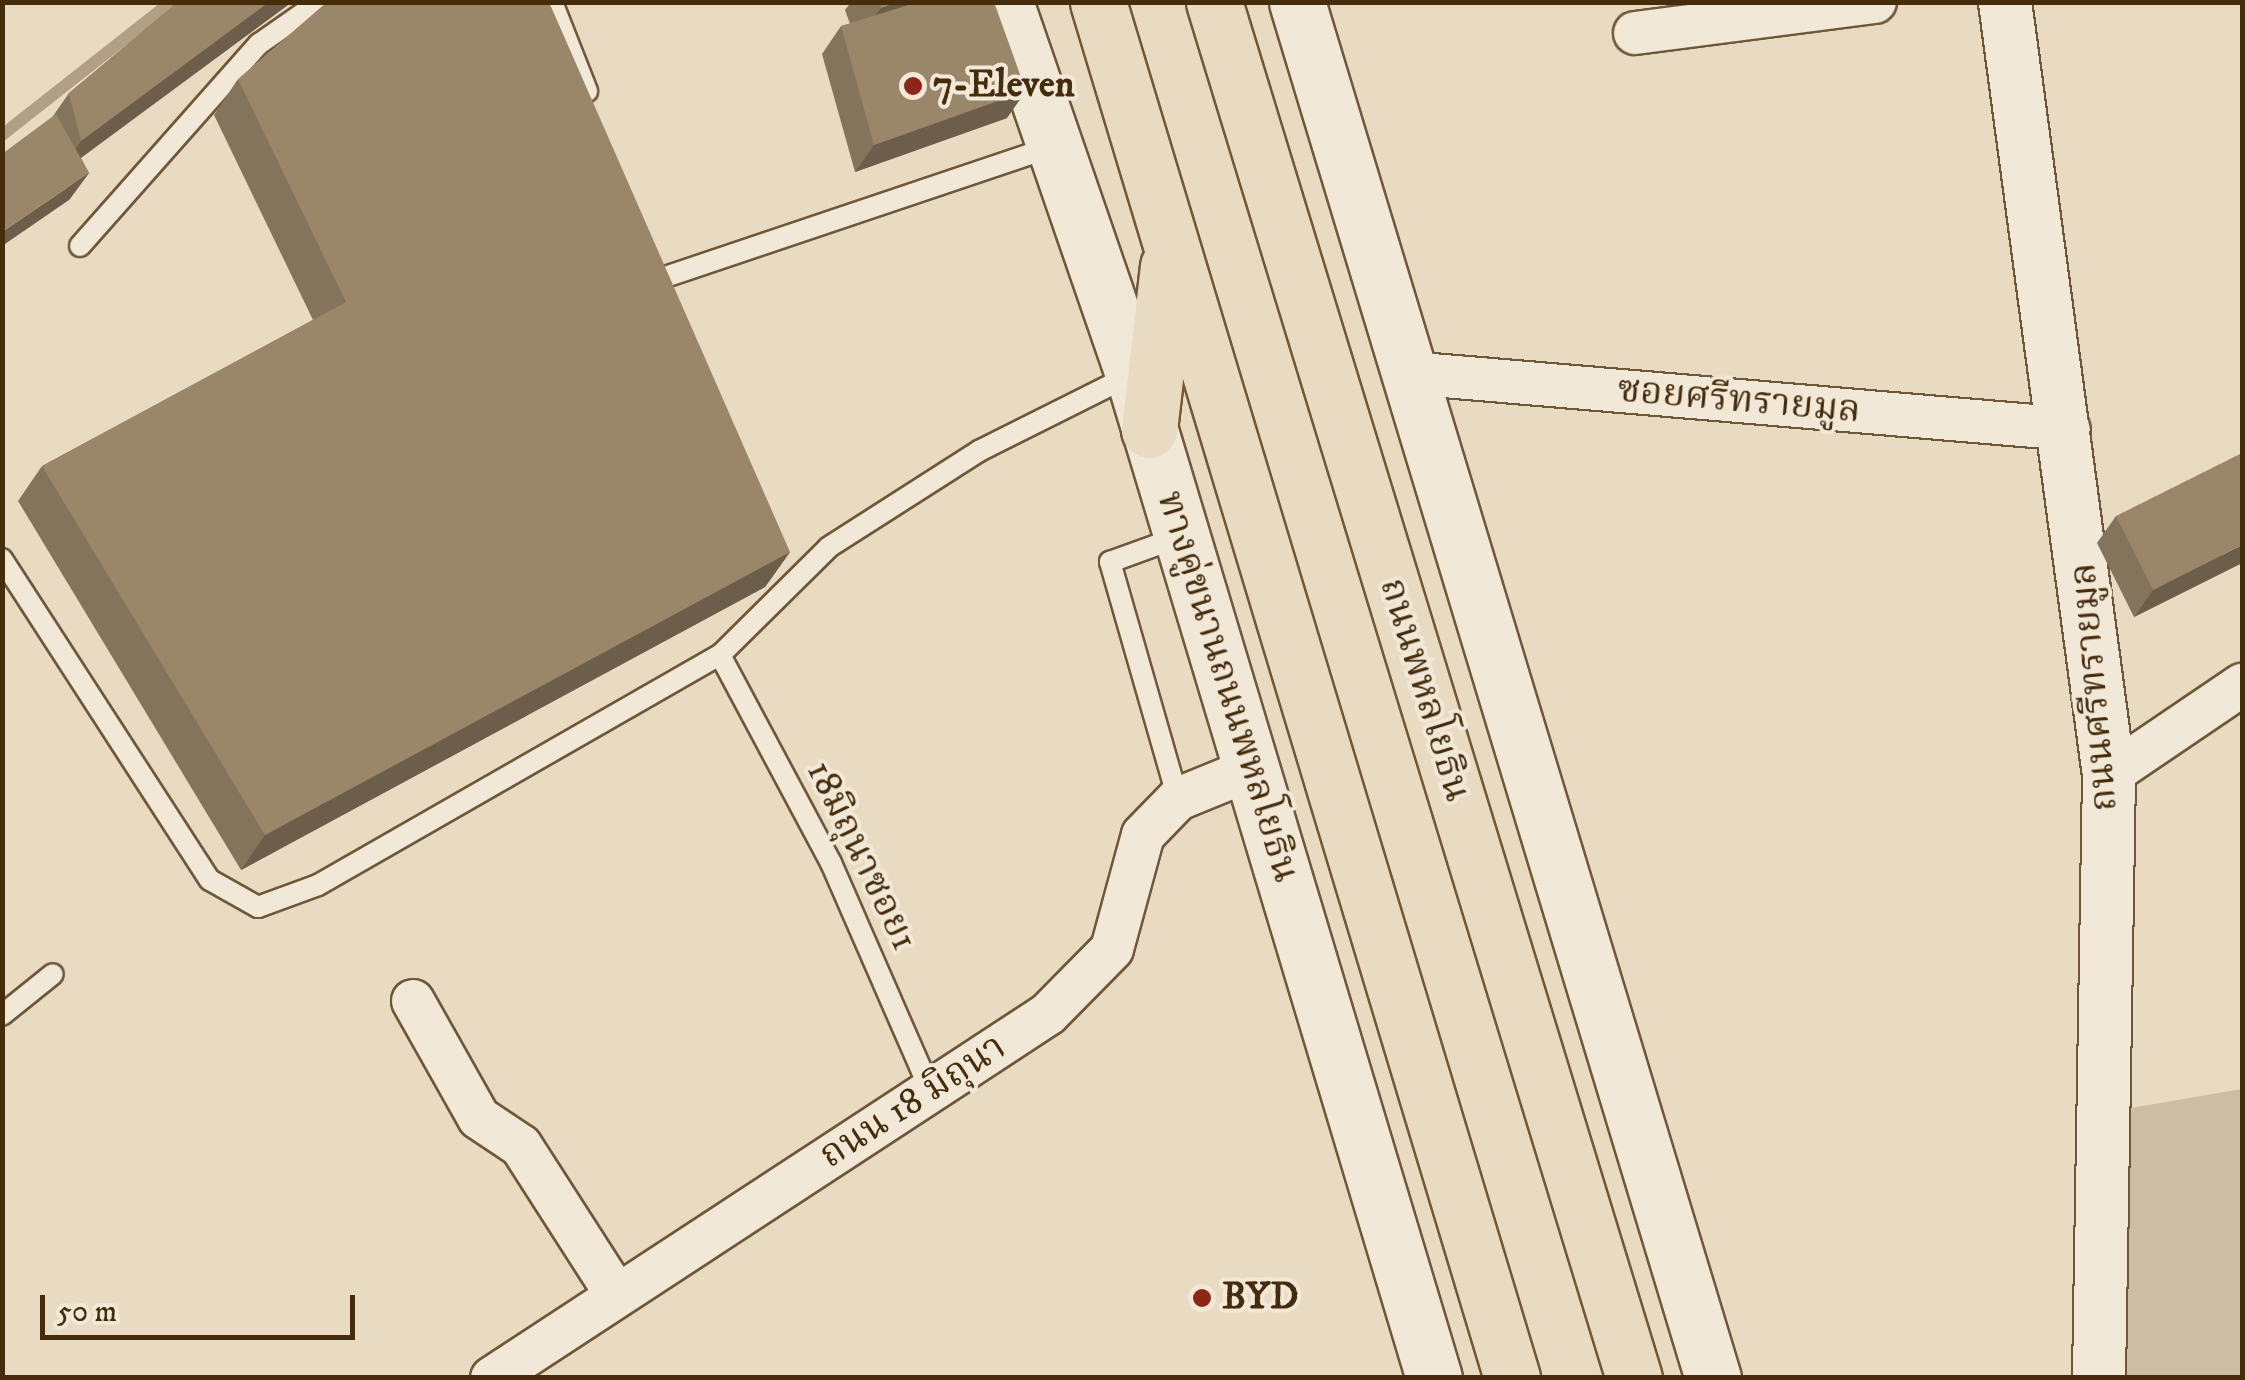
<!DOCTYPE html>
<html>
<head>
<meta charset="utf-8">
<style>
	body { margin:0 }
	#map { position:relative; width:2245px; height:1380px; overflow:hidden; background:#e9dbc1; font-family:"IM FELL DW Pica","Noto Serif Thai",serif }
	div>[style] { position:absolute }
	.green>* { inset:0; background:#cdbda2 }
	.stream>* { height:12px; margin:-6px; padding:0 6px; transform-origin:6px; border-radius:6px; background:#b1a083 }
	.roads { filter:drop-shadow(2px 0 #6e5838) drop-shadow(-2px 0 #6e5838) drop-shadow(0 2px #6e5838) drop-shadow(0 -2px #6e5838) }
	.service>* { height:20px; margin:-10px; padding:0 10px; transform-origin:10px; border-radius:10px; background:#f1e8d7 }
	.minor>* { height:42px; margin:-21px; padding:0 21px; transform-origin:21px; border-radius:21px; background:#f1e8d7 }
	.tertiary>* { height:52px; margin:-26px; padding:0 26px; transform-origin:26px; border-radius:26px; background:#f1e8d7 }
	.secondary>* { height:55px; margin:-27.5px; padding:0 27.5px; transform-origin:27.5px; border-radius:27.5px; background:#f1e8d7 }
	.primary>* { height:55px; margin:-27.5px; padding:0 27.5px; transform-origin:27.5px; border-radius:27.5px; background:#e9dbc1 }
	.wall>* { inset:0; background:#84745b }
	.shaded-wall>* { inset:0; background:#6c5e4a }
	.building>* { inset:0; background:#9a876a }
	.dots>* { width:28px; height:28px; translate:-50% -50%; box-sizing:border-box; border:5px solid #f1e8d7; border-radius:50% }
	span { translate:-50% -50%; white-space:nowrap; text-align:center; line-height:1.15; -webkit-text-stroke:8px #f1e8d7; paint-order:stroke }
	.poi-label { font-size:38px; color:#452c0b; font-weight:700 }
	.left { translate:0 -50%; text-align:left }
	.street-label { font-size:38px; color:#452c0b }
	.frame { position:absolute; inset:0; border:5px solid #452c0b; pointer-events:none }
	.scale { position:absolute; left:40px; top:1295px; width:315px; height:45px; box-sizing:border-box; border:5px solid #452c0b; border-top:0; padding-left:12px; font-size:30px; line-height:35px; white-space:nowrap; color:#452c0b; -webkit-text-stroke:8px #f1e8d7; paint-order:stroke }
</style>
</head>
<body>
<div id="map">
	<div class="green">
		<i style="clip-path:polygon(2242px 1089px,2242px 1377px,2124px 1378px,2131px 1108px)"></i>
	</div>
	<div class="stream">
		<i style="left:2px;top:135px;width:215px;rotate:-38.2deg"></i>
	</div>
	<div class="roads">
		<div class="service">
			<i style="left:552px;top:2px;width:96px;rotate:68.5deg"></i>
			<i style="left:80px;top:246px;width:270px;rotate:-48.5deg"></i>
			<i style="left:259px;top:44px;width:73px;rotate:-35deg"></i>
			<i style="left:662px;top:278px;width:411px;rotate:-18.6deg"></i>
			<i style="left:2px;top:559px;width:382px;rotate:57.1deg"></i>
			<i style="left:210px;top:880px;width:55px;rotate:29.4deg"></i>
			<i style="left:258px;top:907px;width:64px;rotate:-20.1deg"></i>
			<i style="left:318px;top:885px;width:463px;rotate:-29.8deg"></i>
			<i style="left:720px;top:655px;width:153px;rotate:-44.7deg"></i>
			<i style="left:829px;top:547px;width:178px;rotate:-32.6deg"></i>
			<i style="left:979px;top:451px;width:172px;rotate:-26.6deg"></i>
			<i style="left:720px;top:655px;width:236px;rotate:61.9deg"></i>
			<i style="left:831px;top:863px;width:250px;rotate:66.4deg"></i>
			<i style="left:1178px;top:799px;width:247px;rotate:-106deg"></i>
			<i style="left:1110px;top:562px;width:73px;rotate:-19.9deg"></i>
			<i style="left:2px;top:1015px;width:65px;rotate:-38.8deg"></i>
		</div>
		<div class="minor">
			<i style="left:1635px;top:33px;width:242px;rotate:-7.4deg"></i>
			<i style="left:1409px;top:373px;width:662px;rotate:4.85deg"></i>
			<i style="left:2109px;top:775px;width:161px;rotate:-34.1deg"></i>
			<i style="left:413px;top:1001px;width:134px;rotate:60.6deg"></i>
			<i style="left:479px;top:1118px;width:50px;rotate:33.7deg"></i>
			<i style="left:521px;top:1146px;width:176px;rotate:57.3deg"></i>
			<i style="left:492px;top:1378px;width:665px;rotate:-33.21deg"></i>
			<i style="left:1048px;top:1014px;width:91px;rotate:-45.4deg"></i>
			<i style="left:1112px;top:949px;width:118px;rotate:-74.8deg"></i>
			<i style="left:1143px;top:835px;width:50px;rotate:-45.8deg"></i>
			<i style="left:1178px;top:799px;width:82px;rotate:-22.2deg"></i>
		</div>
		<div class="tertiary">
			<i style="left:2005px;top:2px;width:780px;rotate:82.34deg"></i>
			<i style="left:2109px;top:775px;width:603px;rotate:90.95deg"></i>
		</div>
		<div class="secondary">
			<i style="left:1005px;top:2px;width:393px;rotate:71deg"></i>
			<i style="left:1133px;top:374px;width:1048px;rotate:73.31deg"></i>
			<i style="left:1297px;top:2px;width:1438px;rotate:73.18deg"></i>
		</div>
		<div class="primary">
			<i style="left:1098px;top:2px;width:1437px;rotate:73.25deg"></i>
			<i style="left:1214px;top:2px;width:1439px;rotate:73.03deg"></i>
			<i style="left:1149px;top:430px;width:165px;rotate:-83.4deg"></i>
		</div>
	</div>
	<div class="wall">
		<i style="clip-path:polygon(178px 2px,292px 2px,81px 158px,89px 173px,69px 200px,53px 116px,69px 93px)"></i>
		<i style="clip-path:polygon(851px 2px,994px 2px,1007px 118px,855px 172px,822px 54px,841px 26px,850px 24px,845px 10px)"></i>
		<i style="clip-path:polygon(238px 79px,790px 552px,765px 587px,241px 870px,18px 501px,42px 466px,313px 320px,214px 115px)"></i>
		<i style="clip-path:polygon(2116px 516px,2242px 563px,2134px 617px,2097px 543px)"></i>
	</div>
	<div class="shaded-wall">
		<i style="clip-path:polygon(269px 2px,292px 2px,56px 176px,81px 141px)"></i>
		<i style="clip-path:polygon(898px 2px,971px 2px,856px 43px,881px 8px)"></i>
		<i style="clip-path:polygon(1026px 91px,1007px 118px,855px 172px,874px 145px)"></i>
		<i style="clip-path:polygon(89px 173px,69px 200px,2px 246px,2px 232px)"></i>
		<i style="clip-path:polygon(2242px 545px,2242px 563px,2134px 617px,2153px 590px)"></i>
		<i style="clip-path:polygon(790px 552px,765px 587px,241px 870px,265px 835px)"></i>
	</div>
	<div class="building">
		<i style="clip-path:polygon(178px 2px,269px 2px,81px 141px,69px 93px)"></i>
		<i style="clip-path:polygon(327px 2px,549px 2px,790px 552px,265px 835px,42px 466px,346px 302px,238px 79px)"></i>
		<i style="clip-path:polygon(879px 2px,898px 2px,881px 8px)"></i>
		<i style="clip-path:polygon(918px 2px,994px 2px,1026px 91px,874px 145px,841px 26px)"></i>
		<i style="clip-path:polygon(56px 114px,89px 173px,2px 232px,2px 154px)"></i>
		<i style="clip-path:polygon(2242px 453px,2242px 545px,2153px 590px,2116px 516px)"></i>
	</div>
	<div class="dots">
		<i style="left:913px;top:86px;background:#8f2418"></i>
		<i style="left:1202px;top:1298px;background:#8f2418"></i>
	</div>
	<div class="poi-label">
		<span class="left" style="left:933px;top:86px">7-Eleven</span>
		<span class="left" style="left:1222px;top:1298px">BYD</span>
	</div>
	<div class="street-label">
		<span style="left:1739px;top:401px;rotate:5deg">ซอยศรีทรายมูล</span>
		<span style="left:1227px;top:687px;rotate:73deg">ทางคู่ขนานถนนพหลโยธิน</span>
		<span style="left:2095px;top:687px;rotate:-95deg">ถนนศรีทรายมูล</span>
		<span style="left:1424px;top:690px;rotate:73deg">ถนนพหลโยธิน</span>
		<span style="left:861px;top:856px;rotate:64deg">18มิถุนาซอย1</span>
		<span style="left:913px;top:1102px;rotate:-33deg">ถนน 18 มิถุนา</span>
	</div>
	<div class="frame"></div>
	<div class="scale">50 m</div>
</div>
</body>
</html>
